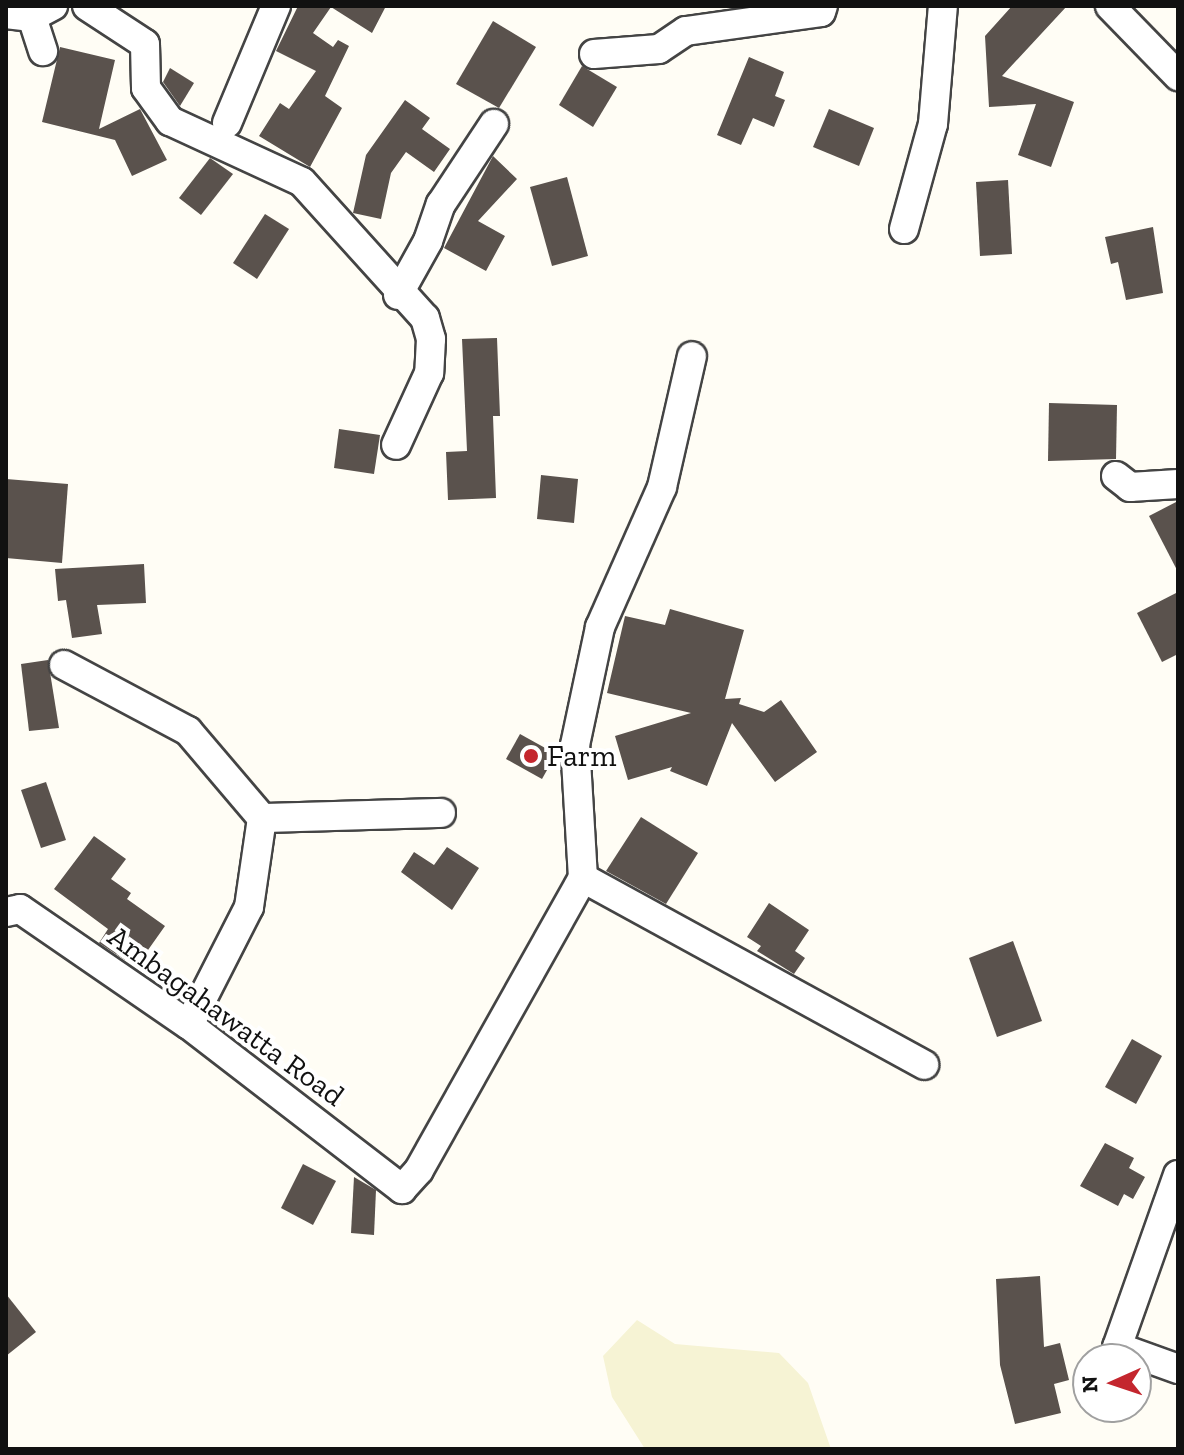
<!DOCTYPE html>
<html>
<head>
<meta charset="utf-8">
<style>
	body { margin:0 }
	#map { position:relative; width:1184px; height:1455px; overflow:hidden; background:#fffdf5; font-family:"Zilla Slab",serif }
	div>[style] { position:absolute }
	.farmland>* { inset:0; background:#f6f3d4 }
	.building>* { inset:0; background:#5a524d }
	.roads { filter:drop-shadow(2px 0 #444) drop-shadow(-2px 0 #444) drop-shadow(0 2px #444) drop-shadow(0 -2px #444) }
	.street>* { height:28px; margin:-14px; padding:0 14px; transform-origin:14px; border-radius:14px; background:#fff }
	.dots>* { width:22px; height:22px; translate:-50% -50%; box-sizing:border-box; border:4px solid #fff; border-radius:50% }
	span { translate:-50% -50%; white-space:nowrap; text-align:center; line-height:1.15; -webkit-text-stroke:8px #fff; paint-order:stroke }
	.poi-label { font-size:30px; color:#111 }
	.left { translate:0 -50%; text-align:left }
	.street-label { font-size:30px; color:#111 }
	.frame { position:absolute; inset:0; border:8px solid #111; pointer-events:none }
	.north { position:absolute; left:1072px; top:1343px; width:80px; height:80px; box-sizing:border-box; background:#fff; border:2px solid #a0a0a0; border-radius:50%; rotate:267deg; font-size:22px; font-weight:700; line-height:32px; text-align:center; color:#111 }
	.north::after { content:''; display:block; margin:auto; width:28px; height:36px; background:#c4262e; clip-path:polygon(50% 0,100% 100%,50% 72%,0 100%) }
</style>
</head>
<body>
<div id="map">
	<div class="farmland">
		<i style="clip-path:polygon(637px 1320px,675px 1344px,779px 1353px,808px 1383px,831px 1449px,645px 1449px,612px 1397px,603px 1356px)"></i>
	</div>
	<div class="building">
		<i style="clip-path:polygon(298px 6px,386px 6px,372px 33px,331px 7px,313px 33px,333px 47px,338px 40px,349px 46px,325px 96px,342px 108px,310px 167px,259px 136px,280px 103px,289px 109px,316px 71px,276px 51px)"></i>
		<i style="clip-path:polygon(1012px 6px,1067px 6px,1002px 76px,1074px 102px,1051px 167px,1018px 155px,1036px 104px,989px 107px,985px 36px)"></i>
		<i style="clip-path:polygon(493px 21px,536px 47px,499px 108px,456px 84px)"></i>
		<i style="clip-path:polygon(60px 47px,115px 60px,99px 129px,140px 109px,167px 160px,132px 176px,115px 140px,42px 122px)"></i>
		<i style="clip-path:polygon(749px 57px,784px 72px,775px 96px,785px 100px,774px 127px,753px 118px,741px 145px,717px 135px)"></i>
		<i style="clip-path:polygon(582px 66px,617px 87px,593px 127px,559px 105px)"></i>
		<i style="clip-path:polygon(170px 68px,194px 83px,180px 106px,163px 82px)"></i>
		<i style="clip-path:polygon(405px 100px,430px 118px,422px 129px,450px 149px,434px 172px,406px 152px,391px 173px,381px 219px,353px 213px,366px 155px)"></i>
		<i style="clip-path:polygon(829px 109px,874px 128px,859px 166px,813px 147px)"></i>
		<i style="clip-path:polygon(493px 156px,517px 179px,478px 221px,505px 236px,486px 271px,444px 248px)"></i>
		<i style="clip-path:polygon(210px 158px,233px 174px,201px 215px,179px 198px)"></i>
		<i style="clip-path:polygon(567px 177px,588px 256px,552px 266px,530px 187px)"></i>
		<i style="clip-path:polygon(1008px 180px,1012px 254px,980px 256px,976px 182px)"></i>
		<i style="clip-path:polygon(265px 214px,289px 229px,257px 279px,233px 263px)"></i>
		<i style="clip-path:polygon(1153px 227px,1163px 293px,1126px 300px,1118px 262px,1111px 264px,1105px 237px)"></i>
		<i style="clip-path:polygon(497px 338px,500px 416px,493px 416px,496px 498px,448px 500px,446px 452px,467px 451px,462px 339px)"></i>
		<i style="clip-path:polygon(1049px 403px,1117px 405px,1116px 459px,1048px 461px)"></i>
		<i style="clip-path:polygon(339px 429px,380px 435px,374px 474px,334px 468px)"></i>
		<i style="clip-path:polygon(541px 475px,578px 479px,574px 523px,537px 519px)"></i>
		<i style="clip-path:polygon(6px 479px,68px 484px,62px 563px,6px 558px)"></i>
		<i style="clip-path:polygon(1178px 501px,1178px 572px,1149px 516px)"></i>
		<i style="clip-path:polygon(144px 564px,146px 603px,97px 605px,102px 634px,72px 638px,66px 600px,58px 601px,55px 569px)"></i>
		<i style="clip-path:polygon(1178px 592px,1178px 654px,1162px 662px,1137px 613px)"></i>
		<i style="clip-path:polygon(670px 609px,744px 630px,725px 699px,741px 698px,739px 704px,764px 712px,781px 700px,817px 752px,775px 782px,732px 723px,707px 786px,670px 771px,672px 767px,628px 780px,615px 736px,691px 713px,607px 693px,625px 616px,665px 625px)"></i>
		<i style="clip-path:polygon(48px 660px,59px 728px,29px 731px,21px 664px)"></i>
		<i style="clip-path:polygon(520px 734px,556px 754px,542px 779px,506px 759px)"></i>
		<i style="clip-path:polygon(46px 782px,66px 840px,41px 848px,21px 790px)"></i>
		<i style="clip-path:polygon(641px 817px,698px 853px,666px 904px,606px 871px)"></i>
		<i style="clip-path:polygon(94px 836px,126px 859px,111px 879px,131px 893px,127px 899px,165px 926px,148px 950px,137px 943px,125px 960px,99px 943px,108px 929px,54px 889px)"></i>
		<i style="clip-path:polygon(447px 847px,479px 868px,452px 910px,401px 872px,414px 852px,434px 865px)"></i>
		<i style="clip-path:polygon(769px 903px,809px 930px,795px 951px,805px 958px,794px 974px,757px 951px,761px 946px,747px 937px)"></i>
		<i style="clip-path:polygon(1013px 941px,1042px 1021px,997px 1037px,969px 958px)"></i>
		<i style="clip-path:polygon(1132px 1039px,1162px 1056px,1136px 1104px,1105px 1087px)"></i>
		<i style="clip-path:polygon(1105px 1143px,1134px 1158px,1129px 1168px,1145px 1177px,1133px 1199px,1124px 1194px,1118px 1206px,1080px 1186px)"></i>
		<i style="clip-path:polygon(303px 1164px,336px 1181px,313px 1225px,281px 1208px)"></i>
		<i style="clip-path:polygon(354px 1177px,376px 1190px,374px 1235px,351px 1233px)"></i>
		<i style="clip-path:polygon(1040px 1276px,1044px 1347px,1060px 1343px,1069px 1380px,1054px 1384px,1061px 1413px,1015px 1424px,1000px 1365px,996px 1279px)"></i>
		<i style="clip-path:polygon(6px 1294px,36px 1332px,6px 1356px)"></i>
	</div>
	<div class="roads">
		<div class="street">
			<i style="left:87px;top:6px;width:69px;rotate:33.2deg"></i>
			<i style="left:145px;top:44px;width:44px;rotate:88.7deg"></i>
			<i style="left:146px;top:88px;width:41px;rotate:54deg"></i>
			<i style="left:170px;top:121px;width:145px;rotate:24.8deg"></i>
			<i style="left:302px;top:182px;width:183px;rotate:47.9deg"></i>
			<i style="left:425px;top:318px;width:22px;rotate:74deg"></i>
			<i style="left:431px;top:339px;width:34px;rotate:93deg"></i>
			<i style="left:429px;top:373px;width:79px;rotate:114.6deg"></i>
			<i style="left:1110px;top:6px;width:98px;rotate:45.8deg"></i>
			<i style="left:6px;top:14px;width:26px;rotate:7deg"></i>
			<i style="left:32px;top:17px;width:24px;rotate:-28deg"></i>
			<i style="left:32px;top:17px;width:36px;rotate:72deg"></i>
			<i style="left:594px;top:54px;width:65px;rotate:-4.4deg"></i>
			<i style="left:659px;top:49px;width:32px;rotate:-34deg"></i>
			<i style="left:686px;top:31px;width:136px;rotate:-8deg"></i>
			<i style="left:821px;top:12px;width:6px;rotate:-72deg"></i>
			<i style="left:227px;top:123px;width:127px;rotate:-67.3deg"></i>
			<i style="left:904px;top:229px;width:109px;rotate:-74.6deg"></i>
			<i style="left:933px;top:124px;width:118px;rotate:-85.2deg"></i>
			<i style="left:398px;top:295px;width:62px;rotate:-60.9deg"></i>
			<i style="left:428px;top:241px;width:39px;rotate:-71deg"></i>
			<i style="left:441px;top:204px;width:96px;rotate:-56.5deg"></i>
			<i style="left:1116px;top:476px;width:18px;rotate:38deg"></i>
			<i style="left:1130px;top:487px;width:48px;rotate:-3.6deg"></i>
			<i style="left:64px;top:665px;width:140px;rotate:28deg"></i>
			<i style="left:188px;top:731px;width:114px;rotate:49.6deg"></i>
			<i style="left:262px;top:818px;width:90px;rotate:98.3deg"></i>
			<i style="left:249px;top:907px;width:132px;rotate:117deg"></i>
			<i style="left:262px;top:818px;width:179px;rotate:-1.6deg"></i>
			<i style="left:583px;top:878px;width:133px;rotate:-93.4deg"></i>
			<i style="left:575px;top:745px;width:121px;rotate:-78deg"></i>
			<i style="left:600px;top:627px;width:153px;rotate:-66.1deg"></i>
			<i style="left:662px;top:487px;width:134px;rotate:-77.1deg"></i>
			<i style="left:6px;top:912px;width:14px;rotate:-12deg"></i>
			<i style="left:20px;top:909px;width:205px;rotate:34.5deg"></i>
			<i style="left:189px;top:1025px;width:269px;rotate:37.6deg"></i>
			<i style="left:402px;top:1189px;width:25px;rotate:-48deg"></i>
			<i style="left:419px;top:1170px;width:335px;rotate:-60.7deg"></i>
			<i style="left:583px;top:878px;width:389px;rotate:28.7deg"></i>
			<i style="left:1178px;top:1175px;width:182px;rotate:109.5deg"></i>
			<i style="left:1117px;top:1347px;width:65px;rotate:19.8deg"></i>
		</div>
	</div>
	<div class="dots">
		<i style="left:531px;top:756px;background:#c4262e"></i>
	</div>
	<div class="poi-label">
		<span class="left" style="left:547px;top:756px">Farm</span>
	</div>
	<div class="street-label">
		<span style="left:226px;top:1016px;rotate:36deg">Ambagahawatta Road</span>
	</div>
	<div class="frame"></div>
	<div class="north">N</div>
</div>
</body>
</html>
